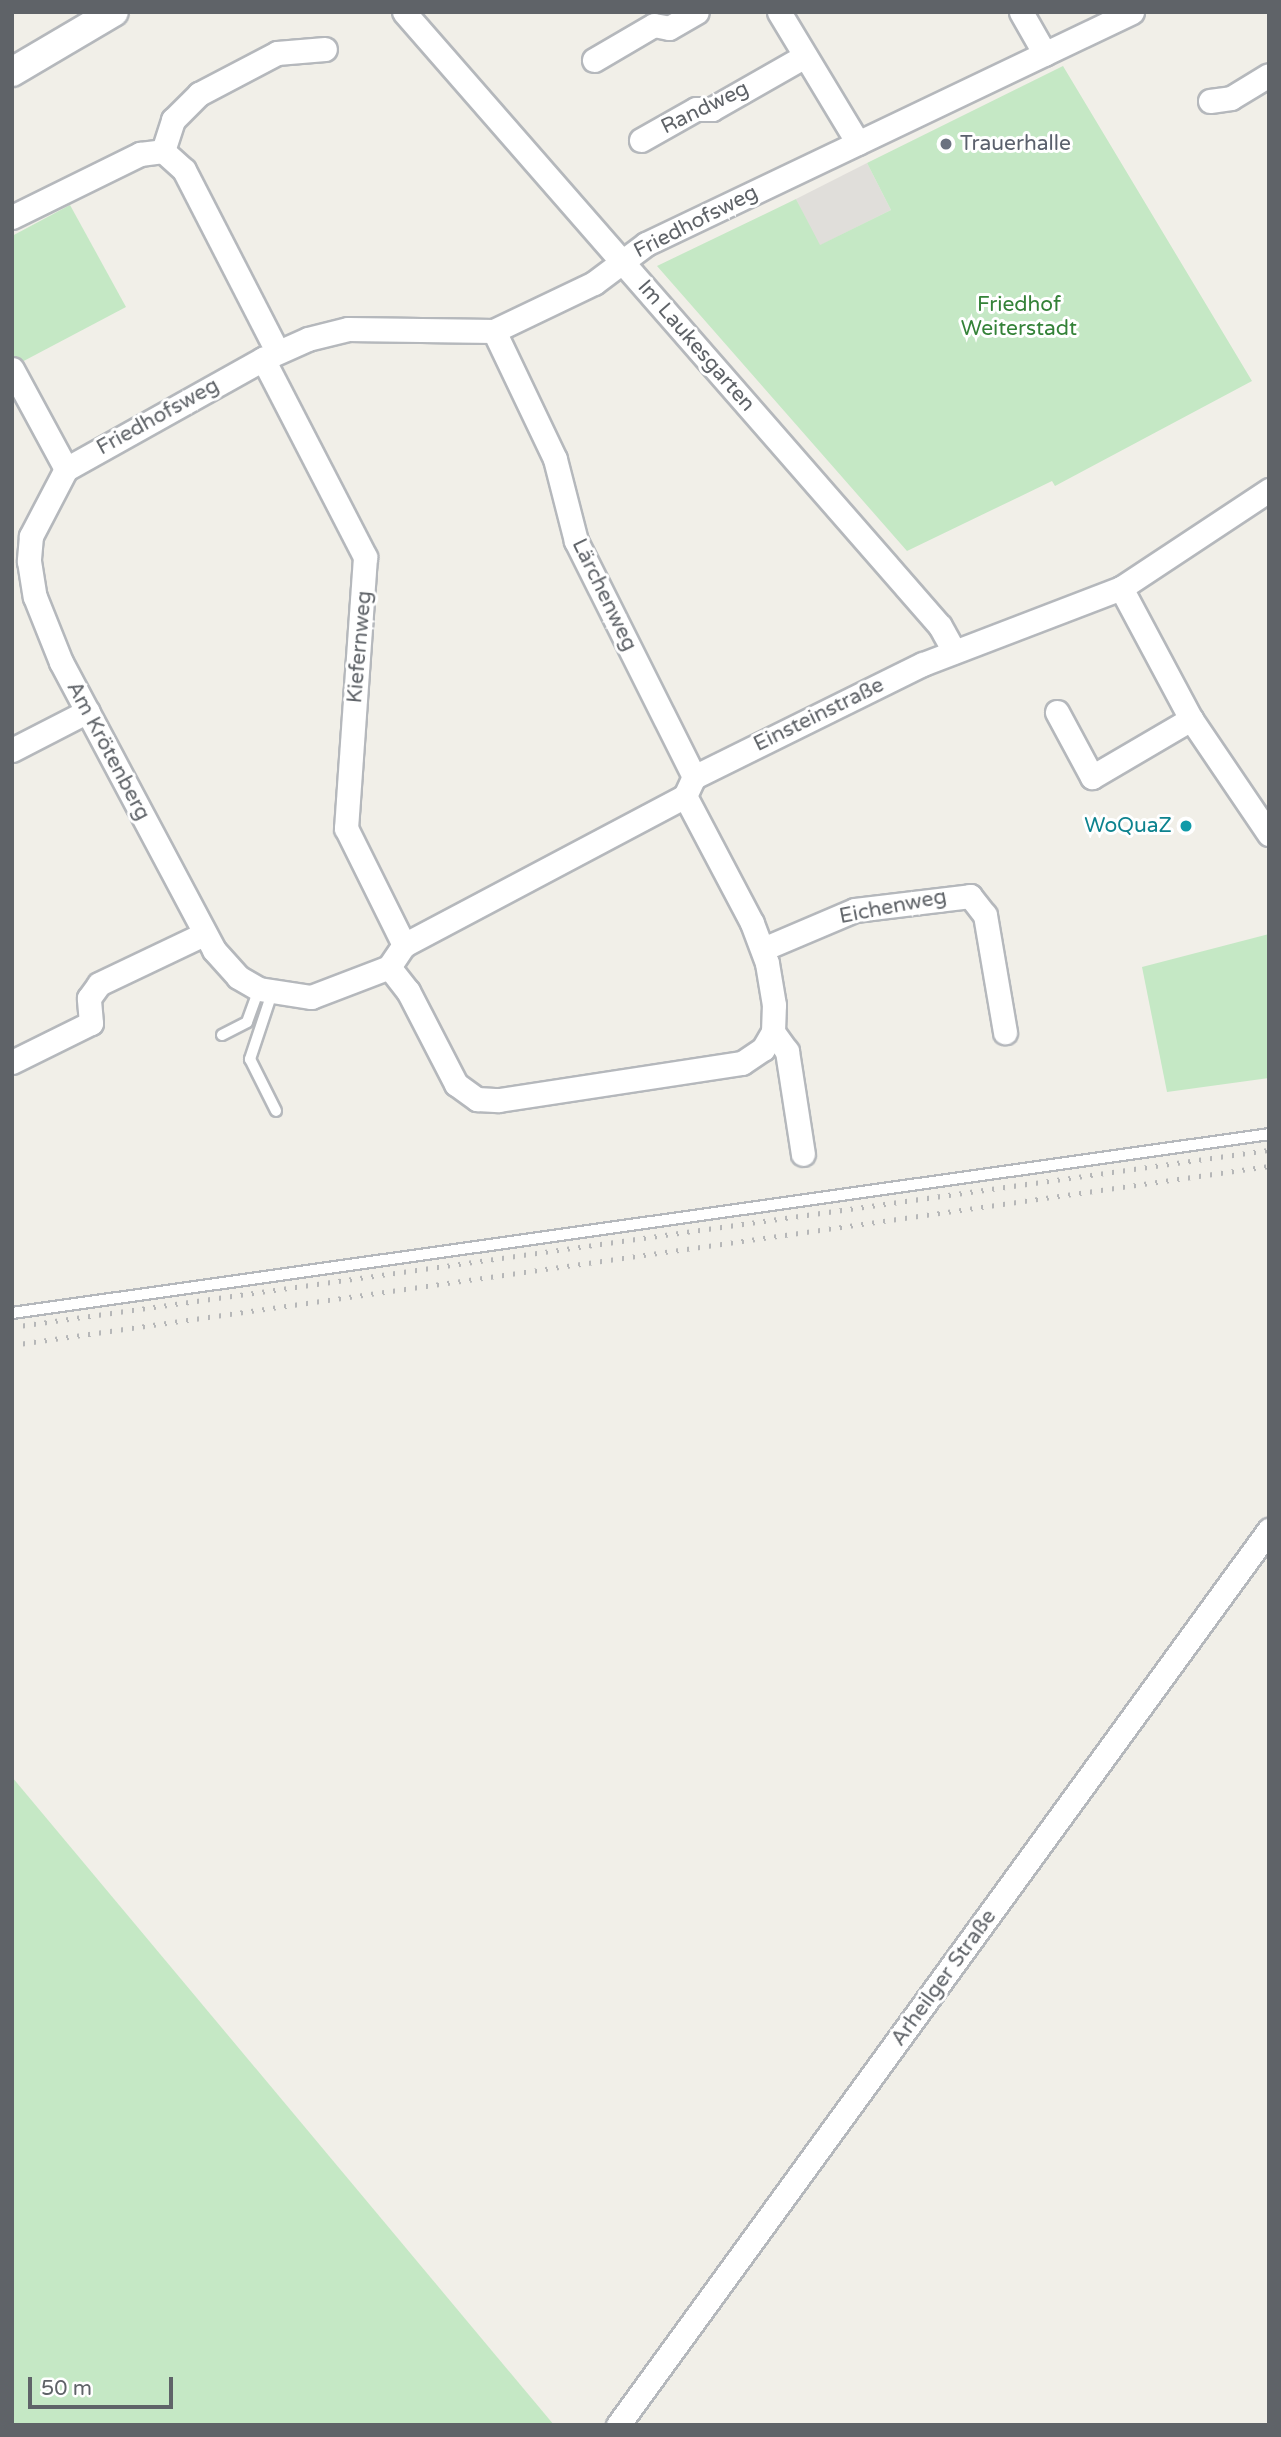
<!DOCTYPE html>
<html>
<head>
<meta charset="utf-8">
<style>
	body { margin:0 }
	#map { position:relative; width:1281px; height:2437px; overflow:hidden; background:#f1efe8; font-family:"Varela Round",sans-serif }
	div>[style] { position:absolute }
	.industrial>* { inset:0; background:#e0deda }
	.green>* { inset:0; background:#c5e8c5 }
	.roads { filter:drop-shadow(2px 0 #b5b8bc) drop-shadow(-2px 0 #b5b8bc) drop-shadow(0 2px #b5b8bc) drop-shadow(0 -2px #b5b8bc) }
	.service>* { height:10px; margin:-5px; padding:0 5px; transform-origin:5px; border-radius:5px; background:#fff }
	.minor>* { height:23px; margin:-11.5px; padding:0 11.5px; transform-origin:11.5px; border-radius:11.5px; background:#fff }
	.tertiary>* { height:28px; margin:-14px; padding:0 14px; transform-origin:14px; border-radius:14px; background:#fff }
	.rail>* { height:5px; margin-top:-2.5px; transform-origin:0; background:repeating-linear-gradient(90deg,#b6b7b8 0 2px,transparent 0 11px) }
	.dots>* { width:19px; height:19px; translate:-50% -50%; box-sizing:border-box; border:4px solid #fff; border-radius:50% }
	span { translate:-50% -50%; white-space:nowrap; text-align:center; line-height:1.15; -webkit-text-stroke:6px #fff; paint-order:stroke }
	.street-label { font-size:21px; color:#5f6368 }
	.worship-label { font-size:21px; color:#5b616d }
	.left { translate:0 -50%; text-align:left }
	.park-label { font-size:21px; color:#348238 }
	.culture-label { font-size:21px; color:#0d838f }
	.right { translate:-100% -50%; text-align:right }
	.frame { position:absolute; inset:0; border:14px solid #5f6368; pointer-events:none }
	.scale { position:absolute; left:28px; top:2377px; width:145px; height:32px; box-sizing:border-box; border:4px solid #5f6368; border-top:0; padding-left:9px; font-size:21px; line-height:24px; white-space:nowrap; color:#5f6368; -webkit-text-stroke:5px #fff; paint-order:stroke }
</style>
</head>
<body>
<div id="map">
	<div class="industrial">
		<i style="clip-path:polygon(867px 163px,891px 210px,819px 246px,796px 199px)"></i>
	</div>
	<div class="green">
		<i style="clip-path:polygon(1063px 66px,1252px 381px,1055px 486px,1052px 481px,907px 551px,657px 266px,796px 199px,820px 245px,891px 210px,867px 163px)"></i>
		<i style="clip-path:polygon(70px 205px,126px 307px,18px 364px,12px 354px,12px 236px)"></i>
		<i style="clip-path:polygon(1269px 934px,1269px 1078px,1167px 1092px,1142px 967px)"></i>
		<i style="clip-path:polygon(12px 1777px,554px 2425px,12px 2425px)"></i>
	</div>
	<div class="roads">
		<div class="service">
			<i style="left:272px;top:993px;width:70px;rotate:108.4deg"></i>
			<i style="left:250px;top:1059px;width:58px;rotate:63.4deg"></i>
			<i style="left:222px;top:1035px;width:28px;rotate:-27deg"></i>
			<i style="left:247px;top:1022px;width:35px;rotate:-70deg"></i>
			<i style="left:12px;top:1313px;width:1270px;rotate:-8.1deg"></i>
		</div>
		<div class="minor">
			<i style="left:404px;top:12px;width:815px;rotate:48.88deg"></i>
			<i style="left:940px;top:626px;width:29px;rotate:61deg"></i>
			<i style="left:779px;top:12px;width:153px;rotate:58.9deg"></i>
			<i style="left:1021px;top:12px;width:48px;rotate:60.3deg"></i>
			<i style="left:1132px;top:12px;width:539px;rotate:154.48deg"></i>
			<i style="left:646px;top:244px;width:65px;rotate:143.1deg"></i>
			<i style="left:594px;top:283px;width:111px;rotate:154.4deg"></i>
			<i style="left:494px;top:331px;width:146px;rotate:-179.2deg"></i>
			<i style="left:348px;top:329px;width:41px;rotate:166deg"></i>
			<i style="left:308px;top:339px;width:49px;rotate:156deg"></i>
			<i style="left:263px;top:359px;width:226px;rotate:150.8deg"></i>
			<i style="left:66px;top:469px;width:76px;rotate:117.6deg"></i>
			<i style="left:31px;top:536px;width:25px;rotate:95deg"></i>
			<i style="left:29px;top:561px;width:36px;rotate:81deg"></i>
			<i style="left:35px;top:597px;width:70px;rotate:68.2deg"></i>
			<i style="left:61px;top:662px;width:326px;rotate:62deg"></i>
			<i style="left:214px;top:950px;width:36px;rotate:48deg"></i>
			<i style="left:238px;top:977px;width:24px;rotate:30deg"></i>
			<i style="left:259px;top:989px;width:53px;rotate:8.7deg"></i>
			<i style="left:311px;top:997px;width:84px;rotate:-21deg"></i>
			<i style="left:389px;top:967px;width:27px;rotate:-56deg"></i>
			<i style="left:404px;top:945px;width:318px;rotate:-27.9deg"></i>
			<i style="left:685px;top:796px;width:21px;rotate:-65deg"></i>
			<i style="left:694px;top:777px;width:255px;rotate:-26.3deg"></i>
			<i style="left:923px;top:664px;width:212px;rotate:-21deg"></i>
			<i style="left:1121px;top:588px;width:178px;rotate:-33.5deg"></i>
			<i style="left:594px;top:60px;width:69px;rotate:-30.3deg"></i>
			<i style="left:654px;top:25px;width:15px;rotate:11deg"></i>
			<i style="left:669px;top:28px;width:32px;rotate:-30deg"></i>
			<i style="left:1210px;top:101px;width:21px;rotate:-8deg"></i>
			<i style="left:1231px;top:98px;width:44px;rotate:-31.2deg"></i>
			<i style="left:641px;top:140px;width:63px;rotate:-29.4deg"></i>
			<i style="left:696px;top:109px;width:16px"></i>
			<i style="left:712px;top:109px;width:107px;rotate:-29.7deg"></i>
			<i style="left:163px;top:151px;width:33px;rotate:-72deg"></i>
			<i style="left:173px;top:120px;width:37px;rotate:-45deg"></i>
			<i style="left:199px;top:94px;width:88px;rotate:-27.7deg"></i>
			<i style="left:277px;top:53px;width:48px;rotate:-4.8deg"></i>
			<i style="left:12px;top:217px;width:143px;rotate:-26.2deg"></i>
			<i style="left:140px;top:154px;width:23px;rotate:-7deg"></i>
			<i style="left:163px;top:151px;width:28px;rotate:42deg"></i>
			<i style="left:184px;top:170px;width:203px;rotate:62.8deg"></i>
			<i style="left:494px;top:331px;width:142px;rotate:64.5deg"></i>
			<i style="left:555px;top:459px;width:85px;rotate:75.6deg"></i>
			<i style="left:576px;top:541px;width:264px;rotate:63.4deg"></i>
			<i style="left:263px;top:359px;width:223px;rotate:62.7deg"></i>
			<i style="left:365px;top:557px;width:272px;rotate:94deg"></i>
			<i style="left:346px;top:828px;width:131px;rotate:63.6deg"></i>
			<i style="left:12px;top:369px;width:114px;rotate:61.6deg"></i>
			<i style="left:1121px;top:588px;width:149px;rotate:61.9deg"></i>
			<i style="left:1191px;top:719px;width:139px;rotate:55.9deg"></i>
			<i style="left:1057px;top:712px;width:74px;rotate:61.7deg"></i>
			<i style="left:1092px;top:777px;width:115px;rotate:-30.4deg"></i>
			<i style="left:12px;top:750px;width:85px;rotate:-27.2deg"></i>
			<i style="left:763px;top:949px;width:100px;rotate:-23deg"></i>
			<i style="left:855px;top:910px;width:116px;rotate:-6.9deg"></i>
			<i style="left:970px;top:896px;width:24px;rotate:52deg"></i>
			<i style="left:985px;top:915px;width:119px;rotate:80.3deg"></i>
			<i style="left:389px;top:967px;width:31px;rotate:52deg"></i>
			<i style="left:408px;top:991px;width:105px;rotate:62.7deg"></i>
			<i style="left:456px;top:1084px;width:26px;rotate:36deg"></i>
			<i style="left:477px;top:1099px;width:22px;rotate:3deg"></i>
			<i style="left:499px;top:1100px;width:246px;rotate:-8.7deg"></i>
			<i style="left:742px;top:1063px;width:25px;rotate:-34deg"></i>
			<i style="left:763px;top:1049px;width:20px;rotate:-60deg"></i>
			<i style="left:773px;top:1032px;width:27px;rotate:-88deg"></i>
			<i style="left:774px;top:1005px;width:43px;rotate:-99.5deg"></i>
			<i style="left:767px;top:963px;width:43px;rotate:-110.6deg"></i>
			<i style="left:752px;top:923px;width:144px;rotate:-117.8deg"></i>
			<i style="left:773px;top:1032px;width:24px;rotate:54deg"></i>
			<i style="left:787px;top:1051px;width:104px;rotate:81.2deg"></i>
			<i style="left:12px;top:1062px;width:88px;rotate:-26.3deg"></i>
			<i style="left:91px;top:1023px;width:25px;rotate:-95deg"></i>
			<i style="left:89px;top:998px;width:17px;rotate:-54deg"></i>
			<i style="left:99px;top:984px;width:116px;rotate:-25.5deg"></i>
			<i style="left:618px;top:2425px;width:1107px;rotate:-53.97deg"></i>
		</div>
		<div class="tertiary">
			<i style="left:12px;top:72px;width:118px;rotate:-30.5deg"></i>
		</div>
	</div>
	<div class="rail">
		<i style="left:12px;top:1327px;width:1269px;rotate:-8.02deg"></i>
		<i style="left:12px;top:1345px;width:1270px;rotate:-8.1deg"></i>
	</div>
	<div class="dots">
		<i style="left:946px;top:144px;background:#6b7280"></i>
		<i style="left:1186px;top:826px;background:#0f9aa8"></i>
	</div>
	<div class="street-label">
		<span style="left:705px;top:108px;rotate:-26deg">Randweg</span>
		<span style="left:696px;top:222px;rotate:-27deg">Friedhofsweg</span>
		<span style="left:696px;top:346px;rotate:49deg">Im Laukesgarten</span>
		<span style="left:158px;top:417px;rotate:-29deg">Friedhofsweg</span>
		<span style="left:604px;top:595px;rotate:64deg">Lärchenweg</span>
		<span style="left:360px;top:647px;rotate:-85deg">Kiefernweg</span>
		<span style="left:819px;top:715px;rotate:-26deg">Einsteinstraße</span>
		<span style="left:108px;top:751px;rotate:62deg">Am Krötenberg</span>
		<span style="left:893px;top:907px;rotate:-11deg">Eichenweg</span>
		<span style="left:944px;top:1978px;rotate:-54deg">Arheilger Straße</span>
	</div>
	<div class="worship-label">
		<span class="left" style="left:960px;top:144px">Trauerhalle</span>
	</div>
	<div class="park-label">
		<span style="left:1019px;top:317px">Friedhof<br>Weiterstadt</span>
	</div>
	<div class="culture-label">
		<span class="right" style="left:1172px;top:826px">WoQuaZ</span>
	</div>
	<div class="frame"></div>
	<div class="scale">50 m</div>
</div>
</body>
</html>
